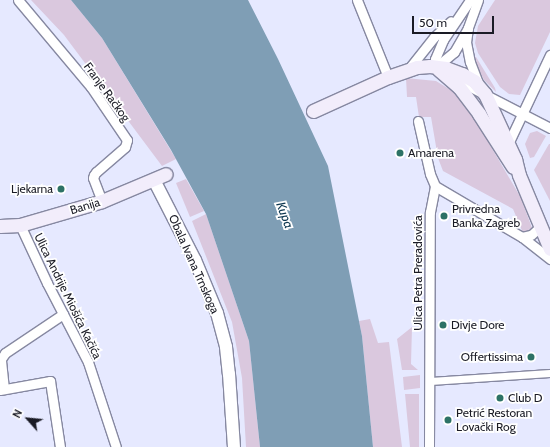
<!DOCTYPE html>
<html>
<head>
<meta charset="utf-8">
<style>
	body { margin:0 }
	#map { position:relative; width:550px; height:447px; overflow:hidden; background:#e6e9ff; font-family:Cabin,sans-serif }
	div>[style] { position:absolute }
	.green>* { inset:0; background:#dac8de }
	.water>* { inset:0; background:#7f9eb5 }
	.roads { filter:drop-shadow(1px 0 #8688a1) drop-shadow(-1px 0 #8688a1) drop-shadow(0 1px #8688a1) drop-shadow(0 -1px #8688a1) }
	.pedestrian>* { height:7px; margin:-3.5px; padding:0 3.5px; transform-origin:3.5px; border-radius:3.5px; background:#fff }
	.minor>* { height:9px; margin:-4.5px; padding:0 4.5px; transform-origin:4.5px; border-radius:4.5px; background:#fff }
	.tertiary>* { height:12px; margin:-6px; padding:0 6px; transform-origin:6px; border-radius:6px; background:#fff }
	.secondary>* { height:13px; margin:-6.5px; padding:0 6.5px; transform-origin:6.5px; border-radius:6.5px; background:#f2edfb }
	.dots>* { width:11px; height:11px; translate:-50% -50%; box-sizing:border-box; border:2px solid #fff; border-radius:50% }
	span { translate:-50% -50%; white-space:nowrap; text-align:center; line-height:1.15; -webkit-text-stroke:3.5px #fff; paint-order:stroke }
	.street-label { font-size:12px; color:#1a1b25 }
	.poi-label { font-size:12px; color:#1a1b25 }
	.left { translate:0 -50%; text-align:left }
	.right { translate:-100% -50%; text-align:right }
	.water-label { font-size:13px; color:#0f3851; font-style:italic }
	.north { position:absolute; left:8px; top:399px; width:40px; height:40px; -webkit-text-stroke:3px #fff; paint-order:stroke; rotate:297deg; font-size:11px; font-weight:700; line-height:16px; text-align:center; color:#1a1b25 }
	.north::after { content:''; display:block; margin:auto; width:14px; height:18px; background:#1a1b25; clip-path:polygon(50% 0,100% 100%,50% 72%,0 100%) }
	.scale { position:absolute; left:412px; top:16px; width:82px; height:18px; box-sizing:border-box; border:2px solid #1a1b25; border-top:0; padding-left:5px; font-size:12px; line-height:14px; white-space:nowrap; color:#1a1b25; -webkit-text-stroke:3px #fff; paint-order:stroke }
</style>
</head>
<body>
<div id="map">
	<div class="green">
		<i style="clip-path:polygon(31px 0,71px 0,102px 38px,176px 159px,162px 166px,64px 35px)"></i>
		<i style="clip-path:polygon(495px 0,550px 0,550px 32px,520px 95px,509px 94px,500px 87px,478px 53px,475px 43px,478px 26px)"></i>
		<i style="clip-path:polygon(472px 56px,476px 57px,495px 88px,496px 92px,484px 80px)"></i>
		<i style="clip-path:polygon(406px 78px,436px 81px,454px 92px,469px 109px,521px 198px,532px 228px,523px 233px,513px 209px,443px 171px,438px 158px,431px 117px,419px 117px,416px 97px,407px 97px)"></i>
		<i style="clip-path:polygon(537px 131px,546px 136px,534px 157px,530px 158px,525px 144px,530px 133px)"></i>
		<i style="clip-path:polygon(549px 144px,550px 144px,550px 201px,534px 170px)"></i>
		<i style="clip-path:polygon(186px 179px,204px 211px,190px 217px,176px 183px)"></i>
		<i style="clip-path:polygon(206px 214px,249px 341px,260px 447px,246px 447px,242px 378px,232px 322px,192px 221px)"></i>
		<i style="clip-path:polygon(370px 319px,378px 343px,389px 342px,402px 447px,373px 447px,362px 336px,359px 321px)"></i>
		<i style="clip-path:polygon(412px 327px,411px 364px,418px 370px,402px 370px,397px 339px)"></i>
		<i style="clip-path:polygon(420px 375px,420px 388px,404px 390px,403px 377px)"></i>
		<i style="clip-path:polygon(405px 394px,419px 394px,419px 447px,410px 447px)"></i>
	</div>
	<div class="water">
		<i style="clip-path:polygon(71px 0,248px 0,278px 59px,328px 166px,362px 336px,373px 447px,260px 447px,249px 341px,206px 214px,171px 150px,102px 38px)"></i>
	</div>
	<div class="roads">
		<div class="pedestrian">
			<i style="left:430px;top:381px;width:120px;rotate:-3.8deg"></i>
		</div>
		<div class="minor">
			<i style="left:18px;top:0;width:114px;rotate:50deg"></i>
			<i style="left:91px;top:87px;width:64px;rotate:55.8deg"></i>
			<i style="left:127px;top:140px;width:7px;rotate:106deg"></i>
			<i style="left:125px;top:147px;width:38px;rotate:139deg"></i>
			<i style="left:96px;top:172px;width:4px;rotate:124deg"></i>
			<i style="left:94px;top:175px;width:3px;rotate:108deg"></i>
			<i style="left:93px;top:178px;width:25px;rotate:69deg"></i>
			<i style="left:357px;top:0;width:83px;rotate:68.1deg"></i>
			<i style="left:478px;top:0;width:30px;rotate:110deg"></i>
			<i style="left:468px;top:28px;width:14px;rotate:98deg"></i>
			<i style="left:466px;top:42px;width:20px;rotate:79deg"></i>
			<i style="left:470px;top:62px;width:25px;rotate:69deg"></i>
			<i style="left:468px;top:28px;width:28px;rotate:120deg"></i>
			<i style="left:454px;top:52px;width:23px;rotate:140deg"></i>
			<i style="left:436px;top:67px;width:8px;rotate:-97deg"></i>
			<i style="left:435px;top:59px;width:21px;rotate:-67deg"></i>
			<i style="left:443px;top:40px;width:48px;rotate:-56deg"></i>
			<i style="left:407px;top:71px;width:43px;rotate:-51.5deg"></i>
			<i style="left:434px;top:37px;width:23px;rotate:-43deg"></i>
			<i style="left:455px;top:79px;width:107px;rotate:27.3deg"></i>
			<i style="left:418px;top:121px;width:54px;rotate:77.2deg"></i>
			<i style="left:430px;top:174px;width:13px;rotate:67deg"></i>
			<i style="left:435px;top:186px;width:101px;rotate:30.4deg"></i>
			<i style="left:522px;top:237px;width:36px;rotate:38deg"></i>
			<i style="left:507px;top:146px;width:101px;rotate:-64.7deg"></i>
			<i style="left:20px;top:225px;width:64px;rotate:65deg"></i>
			<i style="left:47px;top:283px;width:89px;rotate:62.6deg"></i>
			<i style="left:88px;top:362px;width:89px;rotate:71.8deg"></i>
			<i style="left:522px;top:237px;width:9px;rotate:-13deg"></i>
			<i style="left:531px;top:235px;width:13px;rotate:-42deg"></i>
			<i style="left:4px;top:389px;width:30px;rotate:-96deg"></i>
			<i style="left:1px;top:359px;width:7px;rotate:-56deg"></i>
			<i style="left:5px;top:353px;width:70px;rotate:-33.9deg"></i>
			<i style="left:0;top:390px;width:51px;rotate:-10.2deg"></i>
			<i style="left:50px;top:381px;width:67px;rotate:81.4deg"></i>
			<i style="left:429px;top:447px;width:235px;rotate:-89.8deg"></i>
			<i style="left:430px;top:212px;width:26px;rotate:-79deg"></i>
		</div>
		<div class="tertiary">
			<i style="left:154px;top:180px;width:90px;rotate:62.9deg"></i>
			<i style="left:195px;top:260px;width:57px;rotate:67.5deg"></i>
			<i style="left:217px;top:313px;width:35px;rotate:75deg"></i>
			<i style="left:226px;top:347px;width:27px;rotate:84deg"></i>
			<i style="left:229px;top:374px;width:73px;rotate:86.1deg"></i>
		</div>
		<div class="secondary">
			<i style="left:438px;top:69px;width:28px;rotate:41deg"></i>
			<i style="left:459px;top:87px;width:34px;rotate:53deg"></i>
			<i style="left:479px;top:114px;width:63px;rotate:57.3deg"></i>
			<i style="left:313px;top:111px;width:82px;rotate:-24.4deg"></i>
			<i style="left:388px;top:77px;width:31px;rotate:-19deg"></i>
			<i style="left:417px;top:67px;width:13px;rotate:-4deg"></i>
			<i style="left:430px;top:66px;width:16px;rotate:7deg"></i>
			<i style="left:446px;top:68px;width:17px;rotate:21deg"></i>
			<i style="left:462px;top:74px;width:14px;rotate:30deg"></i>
			<i style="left:474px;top:81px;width:17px;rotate:50deg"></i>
			<i style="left:485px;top:94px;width:72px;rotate:65.2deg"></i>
			<i style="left:515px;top:159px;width:16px;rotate:76deg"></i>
			<i style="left:519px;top:175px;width:80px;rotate:67.3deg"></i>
			<i style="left:0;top:226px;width:20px;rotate:-3deg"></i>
			<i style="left:20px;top:225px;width:85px;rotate:-16.3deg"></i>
			<i style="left:102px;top:201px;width:69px;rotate:-22.9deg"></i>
		</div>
	</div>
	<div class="dots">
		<i style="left:400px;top:153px;background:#2d7266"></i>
		<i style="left:61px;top:189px;background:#2d7266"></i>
		<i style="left:444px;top:216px;background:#2d7266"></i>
		<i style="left:443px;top:325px;background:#2d7266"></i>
		<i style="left:531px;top:357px;background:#2d7266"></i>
		<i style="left:500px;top:398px;background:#2d7266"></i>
		<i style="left:448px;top:420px;background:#2d7266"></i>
	</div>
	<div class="street-label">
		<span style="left:107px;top:92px;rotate:54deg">Franje Račkog</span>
		<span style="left:85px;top:206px;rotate:-17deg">Banija</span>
		<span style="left:194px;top:264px;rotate:66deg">Obala Ivana Trnskoga</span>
		<span style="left:418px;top:273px;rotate:-90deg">Ulica Petra Preradovića</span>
		<span style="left:68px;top:296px;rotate:64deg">Ulica Andrije Miošića Kačića</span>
	</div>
	<div class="poi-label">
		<span class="left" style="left:408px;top:153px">Amarena</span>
		<span class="right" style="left:53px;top:189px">Ljekarna</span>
		<span class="left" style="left:452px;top:216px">Privredna<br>Banka Zagreb</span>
		<span class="left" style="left:451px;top:325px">Divje Dore</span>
		<span class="right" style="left:523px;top:357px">Offertissima</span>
		<span class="left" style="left:508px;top:398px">Club D</span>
		<span class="left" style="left:456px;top:420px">Petrić Restoran<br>Lovački Rog</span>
	</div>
	<div class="water-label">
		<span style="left:285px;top:215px;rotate:69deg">Kupa</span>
	</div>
	<div class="north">N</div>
	<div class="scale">50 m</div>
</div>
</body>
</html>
